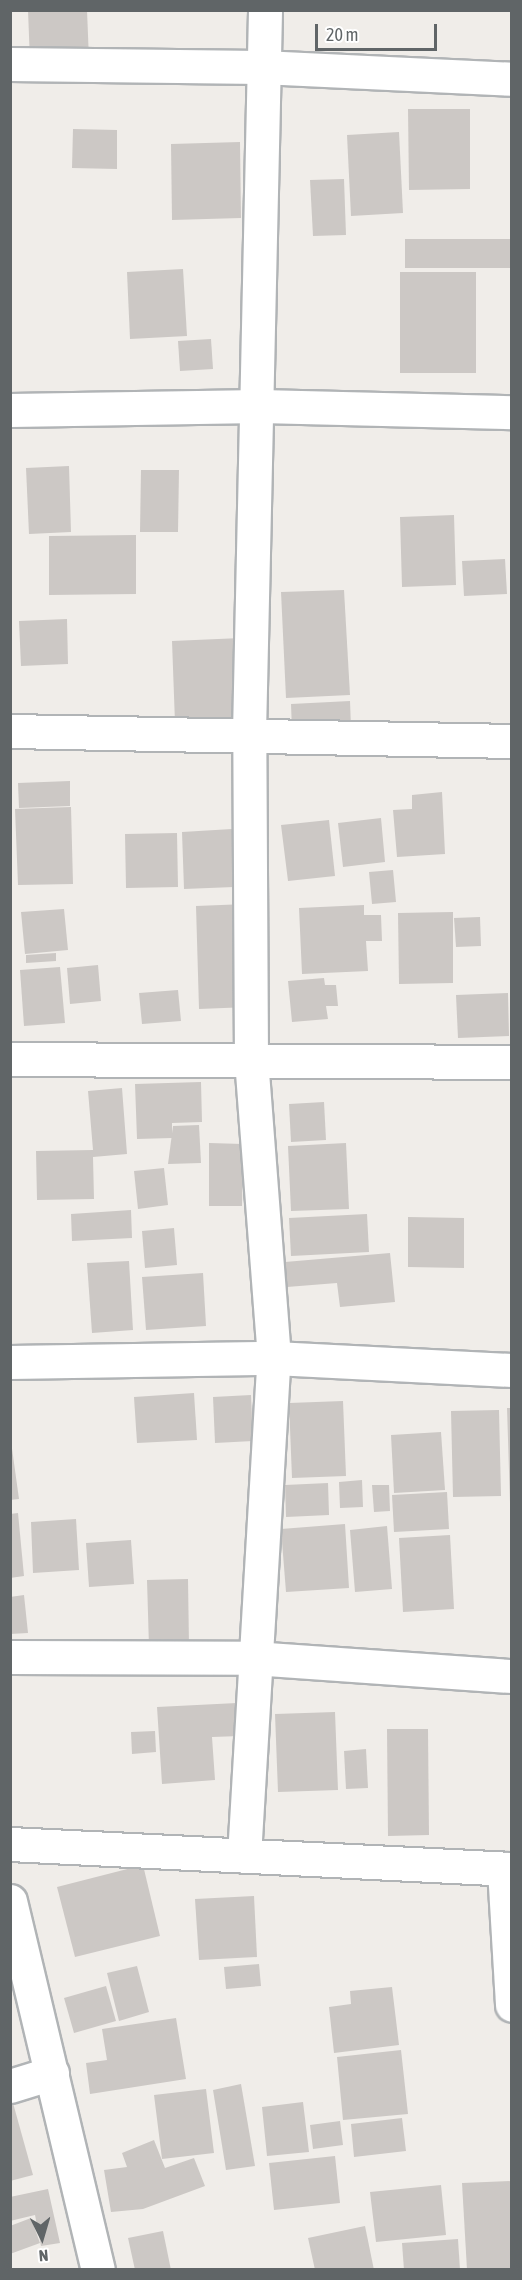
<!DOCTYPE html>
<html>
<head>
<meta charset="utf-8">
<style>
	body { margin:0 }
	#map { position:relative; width:522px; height:2280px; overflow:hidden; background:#f0ede9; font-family:"Asap Condensed",sans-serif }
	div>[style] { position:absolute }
	.building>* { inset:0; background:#ccc8c5 }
	.roads { filter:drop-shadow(2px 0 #b1b4b6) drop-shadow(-2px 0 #b1b4b6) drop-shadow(0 2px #b1b4b6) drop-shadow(0 -2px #b1b4b6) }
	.street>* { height:33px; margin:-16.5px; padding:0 16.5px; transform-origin:16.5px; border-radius:16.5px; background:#fff }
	span { translate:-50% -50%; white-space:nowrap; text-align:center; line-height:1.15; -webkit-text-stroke:5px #fff; paint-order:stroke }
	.frame { position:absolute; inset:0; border:12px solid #606567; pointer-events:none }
	.north { position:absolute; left:12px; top:2208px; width:60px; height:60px; -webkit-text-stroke:4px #fff; paint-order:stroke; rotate:175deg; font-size:16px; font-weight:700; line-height:24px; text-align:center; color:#606567 }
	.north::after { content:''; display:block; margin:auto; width:21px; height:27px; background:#606567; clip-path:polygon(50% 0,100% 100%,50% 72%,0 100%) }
	.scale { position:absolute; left:315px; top:24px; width:122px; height:27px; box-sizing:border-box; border:3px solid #606567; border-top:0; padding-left:8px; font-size:18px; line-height:21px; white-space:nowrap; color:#606567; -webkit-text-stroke:4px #fff; paint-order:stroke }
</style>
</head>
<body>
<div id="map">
	<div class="building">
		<i style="clip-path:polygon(28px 10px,87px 10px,89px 60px,30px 62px)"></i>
		<i style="clip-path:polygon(408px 109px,470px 109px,470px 189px,409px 190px)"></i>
		<i style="clip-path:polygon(73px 129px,117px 130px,117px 169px,72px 168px)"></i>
		<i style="clip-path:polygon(399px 132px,403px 213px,351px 216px,347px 135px)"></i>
		<i style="clip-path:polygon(240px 142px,241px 218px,172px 220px,171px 144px)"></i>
		<i style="clip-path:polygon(344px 179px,346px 235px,313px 236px,310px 180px)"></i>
		<i style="clip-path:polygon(405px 239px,512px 239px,512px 268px,405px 268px)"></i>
		<i style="clip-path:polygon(183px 269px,187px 336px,130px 339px,127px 272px)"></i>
		<i style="clip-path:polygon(400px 272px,476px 272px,476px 373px,400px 373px)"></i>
		<i style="clip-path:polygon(211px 339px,213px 369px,180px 371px,178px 341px)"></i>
		<i style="clip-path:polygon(69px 466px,71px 532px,29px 534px,26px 468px)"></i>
		<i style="clip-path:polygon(141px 470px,179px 470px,178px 532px,140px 532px)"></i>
		<i style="clip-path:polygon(454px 515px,456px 585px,402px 587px,400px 517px)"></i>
		<i style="clip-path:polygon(136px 535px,136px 594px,49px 595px,49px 536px)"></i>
		<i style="clip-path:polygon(505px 559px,507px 594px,464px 596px,462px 561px)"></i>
		<i style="clip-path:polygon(344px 590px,350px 695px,286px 698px,281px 592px)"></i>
		<i style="clip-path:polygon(67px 619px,68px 664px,21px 666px,19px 621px)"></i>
		<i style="clip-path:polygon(241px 638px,244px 720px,175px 723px,172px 641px)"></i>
		<i style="clip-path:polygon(350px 701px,351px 728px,292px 731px,291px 704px)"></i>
		<i style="clip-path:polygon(70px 781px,70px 806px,19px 808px,18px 783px)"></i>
		<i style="clip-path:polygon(442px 792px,445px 854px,397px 857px,393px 810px,412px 809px,412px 795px)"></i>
		<i style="clip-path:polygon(71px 807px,73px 884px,18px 885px,15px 809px)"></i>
		<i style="clip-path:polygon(381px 818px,385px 862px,343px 867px,338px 823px)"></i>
		<i style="clip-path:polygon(329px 820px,335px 876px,288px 881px,281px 825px)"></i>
		<i style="clip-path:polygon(232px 829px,234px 887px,184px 889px,182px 832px)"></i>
		<i style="clip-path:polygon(177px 833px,178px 887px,126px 888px,125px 834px)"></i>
		<i style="clip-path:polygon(393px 870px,396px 902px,372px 904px,369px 872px)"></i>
		<i style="clip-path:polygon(246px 904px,249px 1007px,199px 1009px,196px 906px)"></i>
		<i style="clip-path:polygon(364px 905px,364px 915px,381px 915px,382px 941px,366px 941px,368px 971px,302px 974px,299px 908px)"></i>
		<i style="clip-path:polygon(64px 909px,68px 950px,25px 954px,21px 912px)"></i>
		<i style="clip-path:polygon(453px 912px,453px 983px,399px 984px,398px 913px)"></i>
		<i style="clip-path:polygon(480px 917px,481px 946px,456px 947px,454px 918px)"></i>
		<i style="clip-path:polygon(56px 953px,56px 961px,26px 963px,26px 955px)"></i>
		<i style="clip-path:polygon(98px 965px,101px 1001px,70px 1004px,67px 968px)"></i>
		<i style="clip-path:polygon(60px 967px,65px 1023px,24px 1026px,20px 970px)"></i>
		<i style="clip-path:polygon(324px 978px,325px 985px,336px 985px,338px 1006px,326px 1006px,328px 1019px,292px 1022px,288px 981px)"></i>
		<i style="clip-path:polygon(178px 990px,181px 1021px,142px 1024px,139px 993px)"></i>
		<i style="clip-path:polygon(508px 993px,509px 1036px,458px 1038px,456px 995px)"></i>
		<i style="clip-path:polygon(201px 1082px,202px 1122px,172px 1123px,172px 1138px,137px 1139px,135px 1084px)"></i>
		<i style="clip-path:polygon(122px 1088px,127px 1154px,93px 1157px,94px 1199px,37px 1200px,36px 1151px,93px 1150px,88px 1091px)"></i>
		<i style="clip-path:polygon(324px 1102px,326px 1140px,291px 1142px,289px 1104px)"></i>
		<i style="clip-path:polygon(199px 1125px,201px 1163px,168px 1164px,173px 1126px)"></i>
		<i style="clip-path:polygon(209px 1143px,243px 1144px,242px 1206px,209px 1206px)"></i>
		<i style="clip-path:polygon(346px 1143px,349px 1209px,291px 1211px,288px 1146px)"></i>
		<i style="clip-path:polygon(164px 1168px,168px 1205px,138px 1209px,134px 1171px)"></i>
		<i style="clip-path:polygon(131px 1210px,132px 1238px,72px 1241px,71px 1214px)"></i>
		<i style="clip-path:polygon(367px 1214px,369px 1252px,291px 1256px,289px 1218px)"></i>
		<i style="clip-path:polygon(408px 1217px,464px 1218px,464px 1268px,408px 1267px)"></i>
		<i style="clip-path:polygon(174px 1228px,177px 1265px,145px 1268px,142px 1231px)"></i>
		<i style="clip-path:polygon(390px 1253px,395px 1302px,340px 1307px,337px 1283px,287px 1287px,285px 1262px)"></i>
		<i style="clip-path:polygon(129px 1261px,133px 1330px,92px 1333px,87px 1263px)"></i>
		<i style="clip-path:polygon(203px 1273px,206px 1326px,146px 1330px,142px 1277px)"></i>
		<i style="clip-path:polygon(194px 1393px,197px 1440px,137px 1443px,134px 1397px)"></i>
		<i style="clip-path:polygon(251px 1395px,253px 1441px,215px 1443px,213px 1397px)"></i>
		<i style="clip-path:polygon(343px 1401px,346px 1476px,292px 1478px,289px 1403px)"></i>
		<i style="clip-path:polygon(507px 1408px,512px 1408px,512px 1504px,510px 1504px)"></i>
		<i style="clip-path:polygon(499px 1410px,501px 1496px,453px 1497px,451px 1411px)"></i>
		<i style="clip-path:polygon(441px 1432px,445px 1490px,394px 1493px,391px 1435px)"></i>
		<i style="clip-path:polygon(10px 1434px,19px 1499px,10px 1500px)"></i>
		<i style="clip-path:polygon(362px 1480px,363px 1507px,340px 1508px,339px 1482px)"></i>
		<i style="clip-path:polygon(328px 1483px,329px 1515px,286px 1517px,285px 1485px)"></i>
		<i style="clip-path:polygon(372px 1485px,389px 1485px,390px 1511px,374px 1512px)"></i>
		<i style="clip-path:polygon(447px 1492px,449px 1529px,394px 1532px,392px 1495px)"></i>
		<i style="clip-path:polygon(18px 1513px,24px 1576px,10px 1578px,10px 1514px)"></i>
		<i style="clip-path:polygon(76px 1519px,79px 1570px,33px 1573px,31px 1522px)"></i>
		<i style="clip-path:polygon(345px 1524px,349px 1588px,286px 1592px,281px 1529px)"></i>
		<i style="clip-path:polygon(387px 1526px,392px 1589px,355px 1592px,350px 1530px)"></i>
		<i style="clip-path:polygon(450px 1535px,454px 1609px,403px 1612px,399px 1538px)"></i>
		<i style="clip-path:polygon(131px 1540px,134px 1584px,89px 1587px,86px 1543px)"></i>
		<i style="clip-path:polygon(188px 1579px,189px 1646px,149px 1647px,147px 1580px)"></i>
		<i style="clip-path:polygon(24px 1595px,28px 1633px,10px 1634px,10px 1597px)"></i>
		<i style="clip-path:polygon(237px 1703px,240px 1736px,212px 1737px,215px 1780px,162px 1784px,157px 1707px)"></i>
		<i style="clip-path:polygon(335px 1712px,338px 1790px,278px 1792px,275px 1714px)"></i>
		<i style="clip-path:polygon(387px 1729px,428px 1729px,429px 1835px,388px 1836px)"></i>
		<i style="clip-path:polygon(155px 1731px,156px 1752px,132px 1754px,131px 1732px)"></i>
		<i style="clip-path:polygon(366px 1749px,368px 1788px,346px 1789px,344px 1751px)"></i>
		<i style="clip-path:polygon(143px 1865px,160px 1936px,75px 1957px,57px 1887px)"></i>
		<i style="clip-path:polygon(254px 1896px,257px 1957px,199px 1960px,195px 1899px)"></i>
		<i style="clip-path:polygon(259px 1964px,261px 1986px,226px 1989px,224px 1967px)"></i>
		<i style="clip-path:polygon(137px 1966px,149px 2012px,119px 2021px,107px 1973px)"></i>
		<i style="clip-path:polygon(106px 1986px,116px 2021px,74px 2033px,64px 1998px)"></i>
		<i style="clip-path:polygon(392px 1987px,399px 2045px,334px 2053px,329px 2007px,351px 2004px,350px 1991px)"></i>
		<i style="clip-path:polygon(176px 2018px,186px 2079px,90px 2094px,86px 2063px,107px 2060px,102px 2029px)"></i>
		<i style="clip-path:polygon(401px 2050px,408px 2114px,343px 2120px,337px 2057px)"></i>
		<i style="clip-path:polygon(241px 2084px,255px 2166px,226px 2170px,213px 2090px)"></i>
		<i style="clip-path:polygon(206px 2089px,214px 2153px,162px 2159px,154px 2095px)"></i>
		<i style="clip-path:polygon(303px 2102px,309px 2152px,267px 2156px,262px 2107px)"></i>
		<i style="clip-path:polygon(13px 2103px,33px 2175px,10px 2181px,10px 2104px)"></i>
		<i style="clip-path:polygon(402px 2118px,406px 2151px,354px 2157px,351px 2124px)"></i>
		<i style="clip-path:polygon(340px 2121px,343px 2145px,313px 2149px,310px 2125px)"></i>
		<i style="clip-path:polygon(154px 2140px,165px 2168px,194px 2158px,205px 2186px,143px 2209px,111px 2212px,104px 2170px,127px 2167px,122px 2153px)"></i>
		<i style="clip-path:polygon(335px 2156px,340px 2203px,274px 2210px,269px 2163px)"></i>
		<i style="clip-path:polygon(512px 2181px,512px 2270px,467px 2270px,462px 2183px)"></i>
		<i style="clip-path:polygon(441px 2185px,446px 2235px,376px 2242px,370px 2192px)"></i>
		<i style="clip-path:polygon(48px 2189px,60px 2243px,41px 2246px,35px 2215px,10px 2221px,10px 2197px)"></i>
		<i style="clip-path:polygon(31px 2218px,40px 2243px,10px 2254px,10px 2226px)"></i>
		<i style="clip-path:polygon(365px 2226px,374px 2270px,315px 2270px,308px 2238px)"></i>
		<i style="clip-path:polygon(163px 2231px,171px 2270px,135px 2270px,128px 2238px)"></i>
		<i style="clip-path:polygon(458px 2239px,460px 2270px,404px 2270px,402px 2243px)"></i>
	</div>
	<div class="roads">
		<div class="street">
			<i style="left:10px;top:64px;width:251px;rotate:0.7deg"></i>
			<i style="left:261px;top:67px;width:251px;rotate:2.7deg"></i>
			<i style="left:10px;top:410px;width:250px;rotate:-0.9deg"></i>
			<i style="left:260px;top:406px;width:252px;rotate:1.4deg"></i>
			<i style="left:10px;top:731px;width:502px;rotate:1.14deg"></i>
			<i style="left:10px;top:1059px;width:502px;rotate:0.34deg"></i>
			<i style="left:10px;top:1362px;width:264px;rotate:-0.9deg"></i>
			<i style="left:274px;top:1358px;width:238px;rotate:2.9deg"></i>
			<i style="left:10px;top:1657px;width:243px;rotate:0.2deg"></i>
			<i style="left:253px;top:1658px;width:260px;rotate:4deg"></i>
			<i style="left:10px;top:1844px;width:503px;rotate:2.85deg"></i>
			<i style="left:244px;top:1856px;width:499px;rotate:-86.6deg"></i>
			<i style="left:274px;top:1358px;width:298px;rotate:-94.4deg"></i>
			<i style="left:251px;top:1061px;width:328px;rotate:-90.3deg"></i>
			<i style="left:249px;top:733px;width:723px;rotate:-88.73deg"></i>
			<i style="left:504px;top:1869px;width:136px;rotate:86.6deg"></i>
			<i style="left:10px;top:1901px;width:379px;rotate:76.6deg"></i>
			<i style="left:10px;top:2086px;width:44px;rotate:-17.2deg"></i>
		</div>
	</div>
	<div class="frame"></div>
	<div class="north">N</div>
	<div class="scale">20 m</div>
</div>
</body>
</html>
